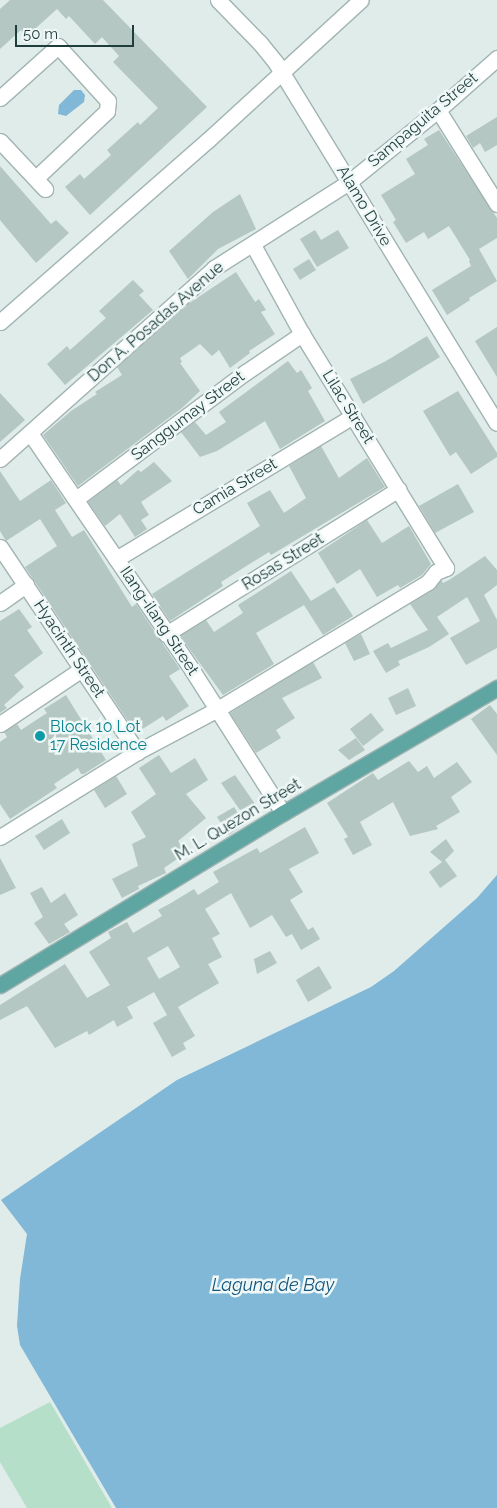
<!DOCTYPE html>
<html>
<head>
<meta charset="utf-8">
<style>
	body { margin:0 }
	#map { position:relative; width:497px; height:1508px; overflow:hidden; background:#dfece9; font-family:Raleway,sans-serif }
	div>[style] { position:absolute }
	.green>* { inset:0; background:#b5dfc9 }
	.water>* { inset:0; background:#81b7d7 }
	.building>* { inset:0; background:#b4c7c2 }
	.roads { filter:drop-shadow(1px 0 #a1b4b2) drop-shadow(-1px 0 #a1b4b2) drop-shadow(0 1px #a1b4b2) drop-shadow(0 -1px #a1b4b2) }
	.minor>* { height:15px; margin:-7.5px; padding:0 7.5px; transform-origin:7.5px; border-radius:7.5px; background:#fff }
	.major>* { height:15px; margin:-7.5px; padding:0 7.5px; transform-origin:7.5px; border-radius:7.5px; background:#5fa6a3 }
	.dots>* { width:14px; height:14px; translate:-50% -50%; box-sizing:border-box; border:2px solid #eff8f6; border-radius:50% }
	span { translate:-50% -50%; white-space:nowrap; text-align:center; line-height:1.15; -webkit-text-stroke:5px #eff8f6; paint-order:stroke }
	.street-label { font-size:16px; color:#1e3d3c }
	.culture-label { font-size:16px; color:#0d838f }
	.left { translate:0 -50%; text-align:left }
	.water-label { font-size:18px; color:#13567f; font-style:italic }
	.scale { position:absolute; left:15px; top:25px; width:119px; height:22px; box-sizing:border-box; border:2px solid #1e3d3c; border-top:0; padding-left:6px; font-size:15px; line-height:18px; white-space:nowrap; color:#1e3d3c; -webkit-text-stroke:4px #eff8f6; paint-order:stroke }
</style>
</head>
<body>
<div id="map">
	<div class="green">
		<i style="clip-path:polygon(50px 1402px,112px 1508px,27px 1508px,0 1462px,0 1428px)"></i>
	</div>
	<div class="water">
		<i style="clip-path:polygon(74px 90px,81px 90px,85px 95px,84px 102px,66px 116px,58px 114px,59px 105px)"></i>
		<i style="clip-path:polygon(497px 875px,497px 1508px,116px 1508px,20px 1345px,17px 1326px,20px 1279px,27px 1234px,1px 1200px,177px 1080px,371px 987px,394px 971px,477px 898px)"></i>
	</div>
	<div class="building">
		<i style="clip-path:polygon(10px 0,103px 0,207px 107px,90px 215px,65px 187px,80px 174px,84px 179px,111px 155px,107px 150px,138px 122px,140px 125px,158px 108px,113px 62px,119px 56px,102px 37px,95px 44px,69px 16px,66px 19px,57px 9px,27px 36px,21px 30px,0 49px,0 9px)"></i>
		<i style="clip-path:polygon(497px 117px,497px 145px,485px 152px,480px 143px,473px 148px,466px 136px)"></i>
		<i style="clip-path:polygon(439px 130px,497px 218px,497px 238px,479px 249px,497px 281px,469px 298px,470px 300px,447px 315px,432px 290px,471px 266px,469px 261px,470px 260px,449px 226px,428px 239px,424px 232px,406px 243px,393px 222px,396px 220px,381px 195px,415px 174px,406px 159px,428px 145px,424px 139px)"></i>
		<i style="clip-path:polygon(0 166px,51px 224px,56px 220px,69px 233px,36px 263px,0 220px)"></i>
		<i style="clip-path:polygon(240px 194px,256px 229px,218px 249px,188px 279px,169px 251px,213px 212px)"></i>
		<i style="clip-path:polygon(315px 230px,321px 240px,338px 230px,349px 248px,317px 267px,300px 239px)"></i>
		<i style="clip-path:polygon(309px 259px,316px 270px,300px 280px,293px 269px)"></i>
		<i style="clip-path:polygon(236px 272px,255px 302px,259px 299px,266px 310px,261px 312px,275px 334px,249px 351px,250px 353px,230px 368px,219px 350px,212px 356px,200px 344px,180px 358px,182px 362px,180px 363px,200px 391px,182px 408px,78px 486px,43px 435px,71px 411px,97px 394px,95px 392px,122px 375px,117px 367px,188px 304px)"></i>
		<i style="clip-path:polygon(133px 280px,144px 291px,139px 295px,153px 310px,65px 385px,47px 364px,67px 346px,70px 350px,106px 318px,99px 311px)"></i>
		<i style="clip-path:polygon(497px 327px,497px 377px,475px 341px)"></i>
		<i style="clip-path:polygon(427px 336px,440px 357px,363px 404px,350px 379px,386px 361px)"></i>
		<i style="clip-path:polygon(288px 361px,297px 373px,301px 370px,312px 388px,308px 391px,325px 421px,280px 449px,265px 421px,217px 451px,200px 457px,181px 432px,195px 422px,206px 435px,226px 422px,219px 412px)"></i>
		<i style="clip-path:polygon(458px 391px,497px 453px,497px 457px,471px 474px,456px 452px,450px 456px,423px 411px)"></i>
		<i style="clip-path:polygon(0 393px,25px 420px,0 442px)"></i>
		<i style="clip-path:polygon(321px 446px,339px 478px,367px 458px,385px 487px,271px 555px,269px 552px,248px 565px,221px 582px,223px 586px,170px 621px,152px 594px,260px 526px,247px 503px,270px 490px,284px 513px,306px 498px,289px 466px)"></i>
		<i style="clip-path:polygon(154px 462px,172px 481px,141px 502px,149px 515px,141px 520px,147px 529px,135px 537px,120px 514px,105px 526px,88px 502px,117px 480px,121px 485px,138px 470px,141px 472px)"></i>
		<i style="clip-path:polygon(0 471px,20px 501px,51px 480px,66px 503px,55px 510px,72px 537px,84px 530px,132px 607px,136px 604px,180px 669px,169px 676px,189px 706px,166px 721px,163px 716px,136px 733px,25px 567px,57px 546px,40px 519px,6px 541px,0 531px)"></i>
		<i style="clip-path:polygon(458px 484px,474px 512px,435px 533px,419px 506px)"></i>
		<i style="clip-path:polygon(367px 520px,382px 543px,409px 526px,431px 564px,422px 575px,400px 588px,398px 585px,377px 597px,360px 569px,337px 584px,318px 553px)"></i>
		<i style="clip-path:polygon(485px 556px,497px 570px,497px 585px,484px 595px,497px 620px,497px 648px,466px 665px,450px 638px,480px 621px,467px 597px,437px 617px,449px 634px,429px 647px,398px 661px,400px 665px,386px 673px,373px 651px,388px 643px,391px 648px,428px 630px,410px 604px,433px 590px,441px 580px,443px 583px,449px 580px)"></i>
		<i style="clip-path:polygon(291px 571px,311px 601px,334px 587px,353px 616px,323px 635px,304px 605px,256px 633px,274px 664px,223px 695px,180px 636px,206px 620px,214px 632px,243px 613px,238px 605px)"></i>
		<i style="clip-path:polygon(19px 609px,32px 627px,27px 630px,43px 653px,14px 675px,24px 687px,4px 705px,7px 708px,0 713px,0 621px)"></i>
		<i style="clip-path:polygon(361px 634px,370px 654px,354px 661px,345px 643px)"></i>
		<i style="clip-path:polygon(313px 662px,322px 678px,282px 698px,295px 718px,276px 730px,281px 738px,256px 753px,230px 713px)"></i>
		<i style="clip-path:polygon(408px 688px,416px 706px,396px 715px,388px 698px)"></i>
		<i style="clip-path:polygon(66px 695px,106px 760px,84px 774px,81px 774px,78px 768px,54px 784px,57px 788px,10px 819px,0 804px,0 742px,7px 737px,4px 732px,17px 724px,21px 730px,47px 713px,44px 709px)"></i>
		<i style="clip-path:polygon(490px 705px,497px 714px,497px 755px,471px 719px)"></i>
		<i style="clip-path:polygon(371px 713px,384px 730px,363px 746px,350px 729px)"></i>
		<i style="clip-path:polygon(356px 738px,365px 750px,349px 760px,338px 750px)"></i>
		<i style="clip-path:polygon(159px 755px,171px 773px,195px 758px,208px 780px,186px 794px,206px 818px,178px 841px,186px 853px,164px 868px,166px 873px,138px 886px,139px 889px,122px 898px,112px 879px,138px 866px,132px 844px,146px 837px,131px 812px,156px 794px,139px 768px)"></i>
		<i style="clip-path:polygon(409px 761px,418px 772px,427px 766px,434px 778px,457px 762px,472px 782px,451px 797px,460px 812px,436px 826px,438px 829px,410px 836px,393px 802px,360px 822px,372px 845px,353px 855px,344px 839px,348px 837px,327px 803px,373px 773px,378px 780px)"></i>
		<i style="clip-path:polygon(235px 775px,255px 804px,240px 810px,221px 783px)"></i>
		<i style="clip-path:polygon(116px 776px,127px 794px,105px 808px,94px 790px)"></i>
		<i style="clip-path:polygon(234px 807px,245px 824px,229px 835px,217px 817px)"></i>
		<i style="clip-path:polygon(62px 819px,70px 833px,44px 850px,35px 836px)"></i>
		<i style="clip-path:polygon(evenodd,305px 827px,319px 853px,289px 869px,303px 892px,290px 900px,308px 930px,313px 927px,320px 939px,301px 950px,292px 934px,286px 937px,272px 915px,250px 928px,231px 893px,205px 909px,220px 934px,212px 938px,222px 957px,208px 964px,219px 983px,178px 1007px,195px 1036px,183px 1043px,186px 1049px,172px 1057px,153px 1023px,167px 1015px,154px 992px,127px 1007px,133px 1018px,117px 1027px,114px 1020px,89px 1035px,87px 1031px,55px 1048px,27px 1006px,0 1020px,0 1005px,65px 964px,87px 998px,110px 985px,89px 952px,111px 938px,108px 932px,127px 922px,133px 933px,162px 916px,158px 910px,171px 903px,194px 889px,198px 895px,219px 882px,213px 872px,257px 848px,260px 853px,305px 827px,168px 946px,180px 967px,159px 979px,147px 958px,168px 946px)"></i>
		<i style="clip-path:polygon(446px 839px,454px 851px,445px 860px,457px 876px,440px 888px,429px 872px,442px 862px,430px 852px)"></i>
		<i style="clip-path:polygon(0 858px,16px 888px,0 895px)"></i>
		<i style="clip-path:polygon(42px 887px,51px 903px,65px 893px,78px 915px,64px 924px,70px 932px,49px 944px,34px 923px,43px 917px,30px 893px)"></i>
		<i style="clip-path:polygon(270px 951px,277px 963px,257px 974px,254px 959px)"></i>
		<i style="clip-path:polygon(319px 966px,332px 988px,308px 1002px,296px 980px)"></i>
	</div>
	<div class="roads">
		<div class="minor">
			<i style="left:218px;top:0;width:60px;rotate:45.7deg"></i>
			<i style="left:260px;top:43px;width:26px;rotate:51deg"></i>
			<i style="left:276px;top:63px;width:422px;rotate:58.5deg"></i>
			<i style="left:0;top:98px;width:78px;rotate:-41.9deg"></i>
			<i style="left:58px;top:46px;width:74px;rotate:47.7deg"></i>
			<i style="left:108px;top:101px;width:10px;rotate:96deg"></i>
			<i style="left:107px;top:111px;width:98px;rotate:136.7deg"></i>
			<i style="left:438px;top:110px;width:111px;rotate:57.9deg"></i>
			<i style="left:0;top:141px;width:66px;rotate:46.8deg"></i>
			<i style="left:0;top:322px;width:276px;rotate:-41.2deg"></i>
			<i style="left:208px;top:140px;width:207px;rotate:-42.5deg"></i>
			<i style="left:30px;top:433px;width:287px;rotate:55.6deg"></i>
			<i style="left:192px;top:670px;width:169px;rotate:57.5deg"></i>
			<i style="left:0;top:459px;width:287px;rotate:-41.7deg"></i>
			<i style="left:214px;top:268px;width:160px;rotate:-32.5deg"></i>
			<i style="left:349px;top:182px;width:114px;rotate:-39deg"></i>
			<i style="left:438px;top:110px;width:79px;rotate:-41.4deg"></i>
			<i style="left:76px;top:499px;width:212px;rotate:-36.8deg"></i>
			<i style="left:246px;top:372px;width:68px;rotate:-34.2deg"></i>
			<i style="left:0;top:547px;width:247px;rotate:56.2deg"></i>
			<i style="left:116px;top:559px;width:277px;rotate:-31.1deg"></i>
			<i style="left:0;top:603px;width:32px;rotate:-35deg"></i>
			<i style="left:166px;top:634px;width:274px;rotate:-31.9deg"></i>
			<i style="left:0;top:724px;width:99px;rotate:-33.9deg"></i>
			<i style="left:0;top:837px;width:161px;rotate:-31.8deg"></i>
			<i style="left:137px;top:752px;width:89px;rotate:-28deg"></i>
			<i style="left:216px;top:710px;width:248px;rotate:-31.1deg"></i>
			<i style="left:428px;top:582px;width:13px;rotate:-51deg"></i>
			<i style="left:436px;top:572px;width:11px;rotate:-22deg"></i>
			<i style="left:446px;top:568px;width:275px;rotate:-121.6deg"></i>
			<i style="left:302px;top:334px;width:102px;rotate:-118.8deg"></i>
		</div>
		<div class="major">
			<i style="left:0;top:985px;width:331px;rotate:-31.3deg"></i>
			<i style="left:283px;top:813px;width:248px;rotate:-30.3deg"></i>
		</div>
	</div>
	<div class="dots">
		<i style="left:40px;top:736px;background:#0f9aa8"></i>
	</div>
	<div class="street-label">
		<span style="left:423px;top:120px;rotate:-40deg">Sampaguita Street</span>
		<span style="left:364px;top:206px;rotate:59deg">Alamo Drive</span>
		<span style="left:156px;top:322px;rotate:-41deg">Don A. Posadas Avenue</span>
		<span style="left:348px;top:407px;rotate:58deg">Lilac Street</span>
		<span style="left:188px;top:416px;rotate:-37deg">Sanggumay Street</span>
		<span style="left:235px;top:487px;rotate:-31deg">Camia Street</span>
		<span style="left:283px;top:562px;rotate:-32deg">Rosas Street</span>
		<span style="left:159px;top:621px;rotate:56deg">Ilang-ilang Street</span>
		<span style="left:69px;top:649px;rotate:56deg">Hyacinth Street</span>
		<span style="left:238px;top:820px;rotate:-31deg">M. L. Quezon Street</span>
	</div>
	<div class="culture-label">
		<span class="left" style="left:50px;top:736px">Block 10 Lot<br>17 Residence</span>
	</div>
	<div class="water-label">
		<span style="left:273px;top:1285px">Laguna de Bay</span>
	</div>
	<div class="scale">50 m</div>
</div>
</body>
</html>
